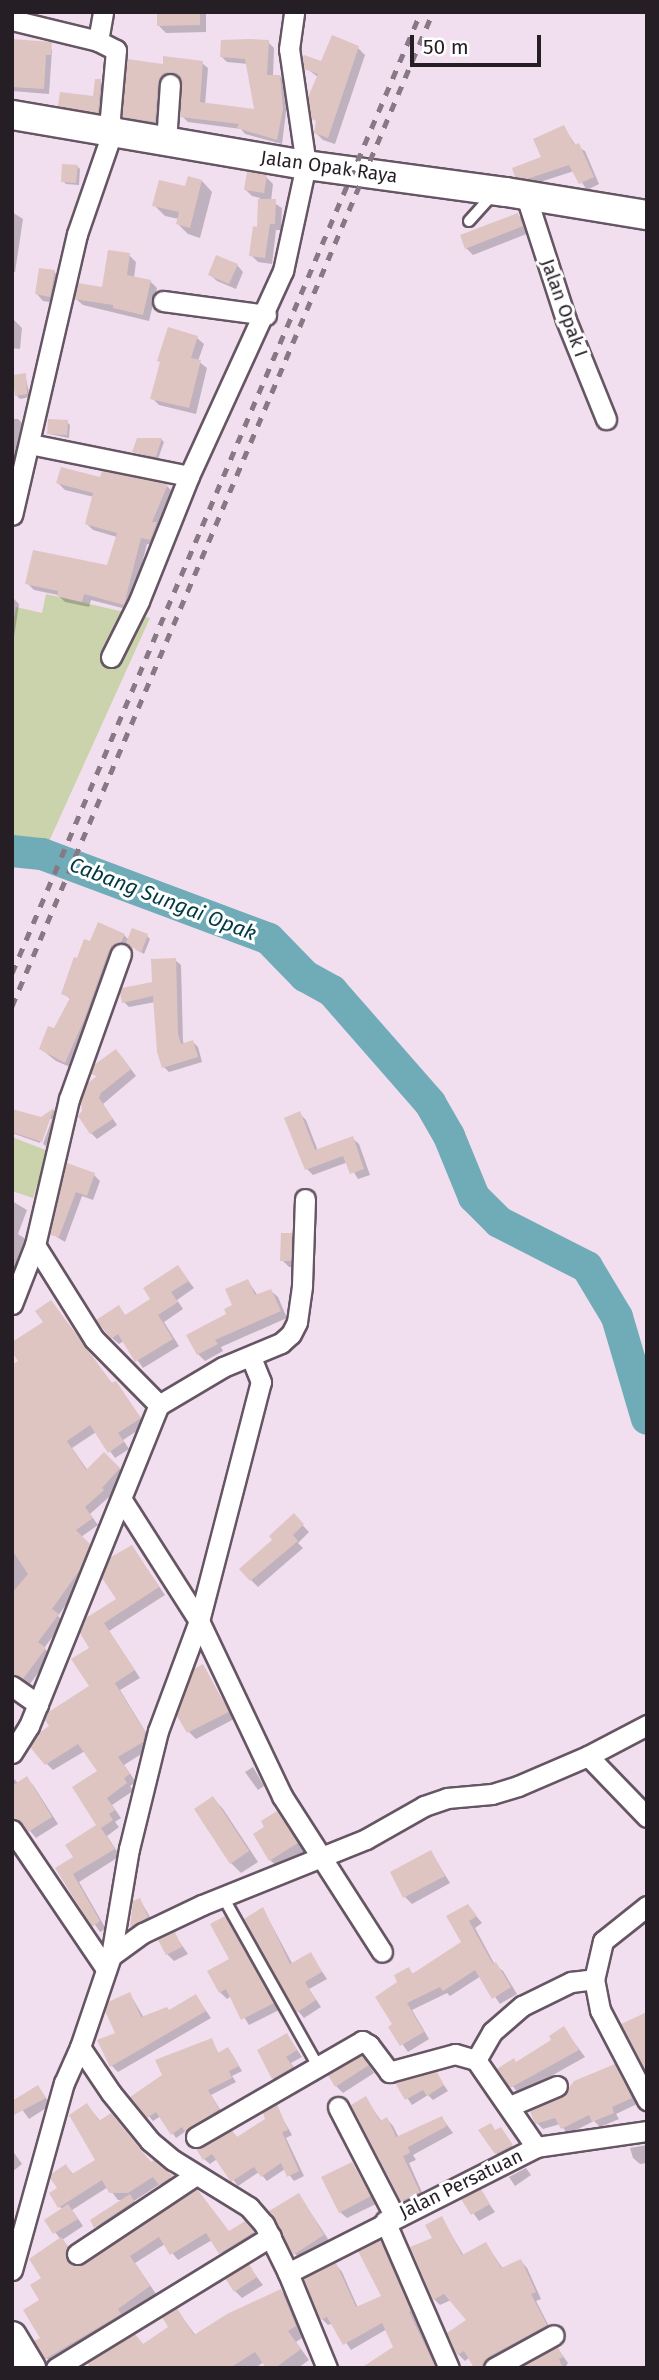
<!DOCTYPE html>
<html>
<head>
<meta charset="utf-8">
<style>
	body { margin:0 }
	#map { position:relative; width:659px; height:2380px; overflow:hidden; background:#f1deef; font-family:"Fira Sans",sans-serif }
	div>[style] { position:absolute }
	.green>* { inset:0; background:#cad3ac }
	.shadow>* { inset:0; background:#0003 }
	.river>* { height:32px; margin:-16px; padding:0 16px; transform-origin:16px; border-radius:16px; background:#70acb7 }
	.building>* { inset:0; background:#dfc5c2 }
	.roads { filter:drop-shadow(2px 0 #665664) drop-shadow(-2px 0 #665664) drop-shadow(0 2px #665664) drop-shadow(0 -2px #665664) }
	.lane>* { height:10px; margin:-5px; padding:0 5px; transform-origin:5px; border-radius:5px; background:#fff }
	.street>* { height:19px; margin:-9.5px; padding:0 9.5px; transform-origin:9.5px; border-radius:9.5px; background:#fff }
	.secondary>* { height:28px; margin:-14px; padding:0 14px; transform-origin:14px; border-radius:14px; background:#fff }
	.rail>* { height:5px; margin-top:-2.5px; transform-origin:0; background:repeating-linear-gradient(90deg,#867985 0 9px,transparent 0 18px) }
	span { translate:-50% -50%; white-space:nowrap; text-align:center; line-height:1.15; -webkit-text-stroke:6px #fff; paint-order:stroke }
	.street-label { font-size:19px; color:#251e24 }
	.water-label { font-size:21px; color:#003942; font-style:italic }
	.frame { position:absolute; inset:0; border:14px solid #251e24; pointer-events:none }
	.scale { position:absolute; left:410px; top:35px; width:131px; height:32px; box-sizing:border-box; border:4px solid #251e24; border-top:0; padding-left:9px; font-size:21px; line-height:24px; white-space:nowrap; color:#251e24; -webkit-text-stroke:5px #fff; paint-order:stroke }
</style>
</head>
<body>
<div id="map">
	<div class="green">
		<i style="clip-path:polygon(46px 594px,150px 618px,42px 857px,29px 863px,12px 860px,12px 629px,16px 607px,42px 613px)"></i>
		<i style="clip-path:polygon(12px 1137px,48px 1151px,33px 1198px,12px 1191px)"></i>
	</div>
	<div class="shadow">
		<i style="clip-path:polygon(159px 12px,206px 12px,206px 32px,166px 33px,159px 26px)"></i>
		<i style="clip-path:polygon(12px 40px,46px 44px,52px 50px,49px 94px,12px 91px)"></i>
		<i style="clip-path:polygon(268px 42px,274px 48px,273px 76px,280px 76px,286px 82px,288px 96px,282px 144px,245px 134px,241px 129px,188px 122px,182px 116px,183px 81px,177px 77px,170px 79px,160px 127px,130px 122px,124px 116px,164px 66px,202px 63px,208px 68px,205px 105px,256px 111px,248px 64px,227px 62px,221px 56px)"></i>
		<i style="clip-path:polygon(358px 48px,365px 55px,335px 144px,323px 140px,316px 133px,318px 77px,306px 68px)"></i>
		<i style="clip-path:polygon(100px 81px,107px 88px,104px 119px,67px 112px,60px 105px,94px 98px)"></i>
		<i style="clip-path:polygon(564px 127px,576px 146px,585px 151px,599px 184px,587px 190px,574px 171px,534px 184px,524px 182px,517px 176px,544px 159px)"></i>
		<i style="clip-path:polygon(77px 166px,80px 169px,79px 185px,66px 184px,63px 181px)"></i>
		<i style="clip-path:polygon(266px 177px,273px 184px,271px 201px,282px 208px,281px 230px,276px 230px,272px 264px,258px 262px,251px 255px,259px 229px,260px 198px,252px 196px,245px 189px)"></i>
		<i style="clip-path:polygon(202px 181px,212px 192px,200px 238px,188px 234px,178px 224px,179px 219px,165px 216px,154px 205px)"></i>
		<i style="clip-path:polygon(12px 212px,23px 219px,15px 272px,12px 272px)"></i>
		<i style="clip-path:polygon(518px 215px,525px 221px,529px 233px,473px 255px,466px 248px)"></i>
		<i style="clip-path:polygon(129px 255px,136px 262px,134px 278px,150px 281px,157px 288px,149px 321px,83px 305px,76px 299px,103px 289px)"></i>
		<i style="clip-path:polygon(237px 265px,243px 272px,236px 289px,217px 281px,210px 275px)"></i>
		<i style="clip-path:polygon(54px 272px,61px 278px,56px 303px,43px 301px,37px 294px)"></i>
		<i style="clip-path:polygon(12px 318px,22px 328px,20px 349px,12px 348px)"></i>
		<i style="clip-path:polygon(197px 338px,204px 344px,198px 361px,207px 368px,196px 414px,159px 405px,152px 398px)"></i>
		<i style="clip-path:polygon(25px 375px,30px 397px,20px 399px,17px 396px)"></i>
		<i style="clip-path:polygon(12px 419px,18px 419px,26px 427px,12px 497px)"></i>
		<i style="clip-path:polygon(67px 422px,70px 425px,69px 438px,49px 434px)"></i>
		<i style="clip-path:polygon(161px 439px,164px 442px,158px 459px,134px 452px)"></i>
		<i style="clip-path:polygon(102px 480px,167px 486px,173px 492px,157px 545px,147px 544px,130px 610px,91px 600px,89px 607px,65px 602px,58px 595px,34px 590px,27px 583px,108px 567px,117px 537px,93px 530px,87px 524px,94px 497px,65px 490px,58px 483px)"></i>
		<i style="clip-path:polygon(12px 597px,19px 604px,13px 644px,12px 644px)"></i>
		<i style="clip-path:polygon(124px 935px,129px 940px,147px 936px,150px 939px,144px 954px,128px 943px,70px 1067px,56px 1061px,41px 1049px,55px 1030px,71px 1000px,64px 993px,91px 943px)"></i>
		<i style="clip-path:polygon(175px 960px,181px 965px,183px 1041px,184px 1045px,193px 1042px,198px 1047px,202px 1062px,169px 1072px,164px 1067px,155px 1002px,129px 1007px,124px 1002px,154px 983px)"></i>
		<i style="clip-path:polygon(122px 1057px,136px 1076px,103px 1104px,117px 1125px,97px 1139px,91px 1133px,98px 1078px,93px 1073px)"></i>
		<i style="clip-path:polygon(12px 1110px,42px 1119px,54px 1110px,57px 1114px,46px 1146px,43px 1144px,52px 1119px,48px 1119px,40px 1143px,12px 1133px)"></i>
		<i style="clip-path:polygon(299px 1113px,306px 1120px,318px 1151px,352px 1138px,359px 1144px,370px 1175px,358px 1179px,348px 1162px,313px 1175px,307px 1169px)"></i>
		<i style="clip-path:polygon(68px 1166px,94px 1175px,100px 1181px,93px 1200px,82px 1196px,65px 1242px,52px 1234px)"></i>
		<i style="clip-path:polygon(12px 1201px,27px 1210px,18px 1234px,30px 1242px,18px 1276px,12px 1274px)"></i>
		<i style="clip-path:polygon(291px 1235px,298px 1242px,297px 1267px,289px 1267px,282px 1260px)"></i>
		<i style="clip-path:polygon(178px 1267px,194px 1288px,177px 1300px,183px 1309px,164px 1322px,179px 1346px,143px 1368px,124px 1341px,119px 1344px,112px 1338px,119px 1308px,126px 1316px,153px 1300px)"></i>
		<i style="clip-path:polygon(248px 1281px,258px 1296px,271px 1291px,278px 1297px,287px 1318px,221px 1347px,223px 1351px,205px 1361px,198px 1354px,234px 1306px)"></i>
		<i style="clip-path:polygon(12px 1367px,115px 1383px,146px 1425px,123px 1440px,129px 1449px,115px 1458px,96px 1432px,72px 1448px,88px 1471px,104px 1454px,126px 1475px,109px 1497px,90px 1514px,98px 1525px,81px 1537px,95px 1552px,85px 1578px,58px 1616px,64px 1622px,44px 1648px,51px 1655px,30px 1684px,20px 1679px,12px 1683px)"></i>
		<i style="clip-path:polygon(294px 1516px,309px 1532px,298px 1543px,303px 1548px,258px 1587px,251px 1580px,274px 1540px)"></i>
		<i style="clip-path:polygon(132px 1547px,165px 1595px,109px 1631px,140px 1678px,120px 1690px,151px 1741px,149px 1749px,124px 1765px,136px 1782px,130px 1786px,133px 1791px,112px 1805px,121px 1818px,115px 1822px,119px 1827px,107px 1836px,120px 1856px,79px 1882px,106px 1929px,100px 1932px,57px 1869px,75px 1857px,98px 1825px,100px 1772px,85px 1751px,53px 1770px,46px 1763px,51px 1726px,91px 1686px,92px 1648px,82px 1633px,118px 1599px)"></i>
		<i style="clip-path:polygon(202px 1666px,234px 1719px,196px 1739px,189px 1732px)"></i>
		<i style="clip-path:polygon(253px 1767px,264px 1786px,258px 1790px,245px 1772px)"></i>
		<i style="clip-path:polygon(12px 1777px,19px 1784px,26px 1779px,33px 1785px,58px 1824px,36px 1838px,25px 1825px,12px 1825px)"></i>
		<i style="clip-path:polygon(213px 1798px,223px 1809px,258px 1862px,241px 1873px,231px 1863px)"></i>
		<i style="clip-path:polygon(277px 1813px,307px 1854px,281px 1870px,270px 1860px,266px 1828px)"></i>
		<i style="clip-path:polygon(431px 1852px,450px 1883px,412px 1904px,405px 1897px)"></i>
		<i style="clip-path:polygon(140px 1900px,154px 1924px,138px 1933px,132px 1926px)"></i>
		<i style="clip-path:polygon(468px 1906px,482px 1923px,475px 1928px,495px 1965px,503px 1971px,517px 1994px,500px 2004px,481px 1976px,450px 1996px,447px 1993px,412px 2010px,429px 2039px,408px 2052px,390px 2027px,394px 2025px,400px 1983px,409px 1970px,414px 1975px,463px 1943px)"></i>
		<i style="clip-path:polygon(263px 1909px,293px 1965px,311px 1955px,327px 1979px,309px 1989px,321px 2007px,304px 2018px,298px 2011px)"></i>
		<i style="clip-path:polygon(225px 1919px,279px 2010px,249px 2025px,231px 1996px,227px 1999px,220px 1992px,231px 1960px)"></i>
		<i style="clip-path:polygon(174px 1934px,188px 1954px,174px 1961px,167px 1954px)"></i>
		<i style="clip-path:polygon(130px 1994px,144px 2018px,170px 2012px,196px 1996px,211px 2018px,118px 2072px,112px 2066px)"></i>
		<i style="clip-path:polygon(564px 2029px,585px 2057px,519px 2094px,499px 2069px,517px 2064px,554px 2041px)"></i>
		<i style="clip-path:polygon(287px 2035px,302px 2057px,291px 2063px,298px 2073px,279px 2084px,273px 2078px)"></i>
		<i style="clip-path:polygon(211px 2040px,219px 2054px,232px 2054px,242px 2071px,232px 2076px,236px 2082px,211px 2095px,223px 2114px,191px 2136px,186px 2131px,176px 2138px,161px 2116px,153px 2121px,133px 2097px)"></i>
		<i style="clip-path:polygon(368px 2064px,374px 2073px,343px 2093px,336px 2086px)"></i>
		<i style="clip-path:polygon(614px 2066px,637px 2104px,616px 2114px,619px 2119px,600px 2127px,594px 2121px,568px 2134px,560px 2124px,543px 2129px,537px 2123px,564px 2098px)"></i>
		<i style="clip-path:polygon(436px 2074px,448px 2091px,433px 2100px,428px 2095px,412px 2105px,398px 2084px)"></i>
		<i style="clip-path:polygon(38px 2087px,51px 2105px,29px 2119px,16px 2101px)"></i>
		<i style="clip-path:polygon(365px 2098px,382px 2122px,387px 2119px,393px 2126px,399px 2138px,442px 2118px,453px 2133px,413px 2155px,416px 2160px,409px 2163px,425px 2199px,409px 2207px,402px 2200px)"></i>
		<i style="clip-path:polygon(87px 2105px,101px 2122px,178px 2184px,167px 2191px,160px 2184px,134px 2201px,138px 2207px,101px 2232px,96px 2227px,125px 2200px,118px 2200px,108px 2187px,72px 2210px,83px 2226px,62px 2240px,74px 2254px,72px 2267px,84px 2266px,203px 2198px,229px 2233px,252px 2230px,259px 2239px,227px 2259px,212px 2240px,178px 2260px,165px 2244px,135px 2263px,156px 2294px,53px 2364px,46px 2358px,43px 2338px,41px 2300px,44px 2279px,61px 2240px,46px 2220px,63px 2210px,59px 2206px,59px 2189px,66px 2166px,74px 2175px,97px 2161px)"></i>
		<i style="clip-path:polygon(276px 2107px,292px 2135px,286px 2138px,304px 2176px,294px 2181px,285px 2169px,267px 2181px,259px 2172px,238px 2186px,217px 2159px,210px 2164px,204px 2159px,232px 2132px,238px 2138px,268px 2119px)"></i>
		<i style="clip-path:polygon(496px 2132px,503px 2132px,514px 2149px,499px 2156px,496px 2153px)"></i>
		<i style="clip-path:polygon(647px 2145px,647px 2163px,640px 2164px,633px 2158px,630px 2148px)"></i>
		<i style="clip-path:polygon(12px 2150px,22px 2164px,12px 2172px)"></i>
		<i style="clip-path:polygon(352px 2164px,376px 2204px,347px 2218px,340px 2212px)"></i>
		<i style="clip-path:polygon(526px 2168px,531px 2175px,515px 2186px,509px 2177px)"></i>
		<i style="clip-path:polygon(480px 2191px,495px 2212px,479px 2221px,464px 2200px)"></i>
		<i style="clip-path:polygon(299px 2195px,330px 2242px,302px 2260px,295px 2254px)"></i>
		<i style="clip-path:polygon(442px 2219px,464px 2256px,486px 2244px,503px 2269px,521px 2261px,527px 2268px,541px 2299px,536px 2301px,552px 2332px,491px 2368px,476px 2368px,470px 2357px,465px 2361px,458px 2354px,449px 2334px,468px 2320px,451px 2300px,440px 2305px,434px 2299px,434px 2239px)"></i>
		<i style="clip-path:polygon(380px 2242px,386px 2248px,437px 2368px,365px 2368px,395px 2347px,387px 2329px,351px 2350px,333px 2323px,328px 2325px,322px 2319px,336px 2265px,342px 2272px,358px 2308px,384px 2297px)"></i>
		<i style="clip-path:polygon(248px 2266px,263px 2285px,242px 2298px,235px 2291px)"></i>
		<i style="clip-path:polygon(281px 2291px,291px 2301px,305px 2336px,296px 2342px,309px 2360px,298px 2368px,269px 2368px,264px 2362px,255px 2368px,93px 2368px,135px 2336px,144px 2345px,170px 2328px,177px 2310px,196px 2336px)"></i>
		<i style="clip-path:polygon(558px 2349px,568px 2363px,565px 2368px,523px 2368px)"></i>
	</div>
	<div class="river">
		<i style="left:12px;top:851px;width:30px;rotate:6deg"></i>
		<i style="left:42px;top:854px;width:242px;rotate:20.5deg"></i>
		<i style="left:269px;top:939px;width:52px;rotate:45.8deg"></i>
		<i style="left:305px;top:976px;width:31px;rotate:29deg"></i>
		<i style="left:332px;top:991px;width:149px;rotate:48.8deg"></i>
		<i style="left:430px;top:1103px;width:38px;rotate:60deg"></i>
		<i style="left:449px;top:1136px;width:66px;rotate:67.7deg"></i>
		<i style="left:474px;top:1197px;width:35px;rotate:45deg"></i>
		<i style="left:499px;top:1222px;width:99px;rotate:27.1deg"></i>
		<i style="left:587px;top:1267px;width:58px;rotate:59deg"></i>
		<i style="left:617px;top:1317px;width:106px;rotate:73.6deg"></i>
	</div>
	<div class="building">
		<i style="clip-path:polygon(157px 12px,200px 12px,200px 25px,157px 26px)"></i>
		<i style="clip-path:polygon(332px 35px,359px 46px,328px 138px,314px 133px,316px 121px,312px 119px,308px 97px,318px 74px,304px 69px,303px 58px,304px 55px,321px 61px)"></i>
		<i style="clip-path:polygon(12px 39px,52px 42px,51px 55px,46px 55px,44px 89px,12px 87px)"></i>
		<i style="clip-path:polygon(249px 39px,269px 40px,267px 75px,280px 75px,283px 109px,277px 140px,237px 128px,239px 124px,180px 117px,182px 84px,177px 74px,172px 72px,164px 73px,158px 82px,155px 122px,122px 117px,127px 59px,163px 64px,163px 56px,203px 61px,200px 102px,254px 109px,245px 59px,220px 57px,221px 40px)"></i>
		<i style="clip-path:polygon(95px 79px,101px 79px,98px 113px,58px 106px,60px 92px,93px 96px)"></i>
		<i style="clip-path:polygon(564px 125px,574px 145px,579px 143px,594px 177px,579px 184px,569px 165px,527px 179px,515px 177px,512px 168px,541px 157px,533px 139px)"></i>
		<i style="clip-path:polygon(62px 164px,78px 165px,76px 183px,61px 182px)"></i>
		<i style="clip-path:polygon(247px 172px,267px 175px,264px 193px,244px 190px)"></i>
		<i style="clip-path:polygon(188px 176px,202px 180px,190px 228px,176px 224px,179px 212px,152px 206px,159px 180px,185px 186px)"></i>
		<i style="clip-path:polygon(258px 199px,276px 199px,275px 224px,270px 224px,265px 258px,249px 256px,253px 226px,257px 227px)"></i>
		<i style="clip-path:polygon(518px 213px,523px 226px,465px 249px,460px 235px)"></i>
		<i style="clip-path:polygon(108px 250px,130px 253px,127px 275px,151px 280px,143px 315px,113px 308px,113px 305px,74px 299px,78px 283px,102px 287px)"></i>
		<i style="clip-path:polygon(216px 255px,238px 264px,229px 284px,208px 275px)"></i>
		<i style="clip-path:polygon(39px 268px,55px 270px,50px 297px,35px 294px)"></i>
		<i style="clip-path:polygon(168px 327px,198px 336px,191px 358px,201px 360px,189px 408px,150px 399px,160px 362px,157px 361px)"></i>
		<i style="clip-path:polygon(26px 373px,27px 394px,15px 396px,12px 375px)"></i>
		<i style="clip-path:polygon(48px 419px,68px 420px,67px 435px,47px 434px)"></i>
		<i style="clip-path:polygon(137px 438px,162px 438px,156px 457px,132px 452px)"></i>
		<i style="clip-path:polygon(61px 467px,100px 477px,102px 471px,168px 484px,152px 522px,157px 522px,150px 540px,141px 538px,124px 605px,84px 594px,82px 602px,57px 596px,58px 591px,25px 584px,33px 550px,107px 565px,117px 533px,85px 524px,93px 493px,56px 483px)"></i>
		<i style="clip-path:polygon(98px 922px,125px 934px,121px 942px,109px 950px,84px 1020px,65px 1063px,39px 1049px,48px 1026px,54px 1028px,70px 998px,61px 994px,74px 957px,77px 958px,84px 939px,90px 941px)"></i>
		<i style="clip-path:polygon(132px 928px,148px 934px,141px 953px,126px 943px)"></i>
		<i style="clip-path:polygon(176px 958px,178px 1034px,181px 1044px,193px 1040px,198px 1057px,162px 1068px,157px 1052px,153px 996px,122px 1003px,120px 993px,122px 988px,152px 982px,151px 959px)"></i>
		<i style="clip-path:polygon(116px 1049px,131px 1069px,101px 1093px,99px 1098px,113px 1119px,90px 1134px,78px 1116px,82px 1111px,81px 1102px,88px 1083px,97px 1076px,91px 1074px,94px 1065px)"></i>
		<i style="clip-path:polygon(54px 1108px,42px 1142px,12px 1132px,12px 1109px,41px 1117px)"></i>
		<i style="clip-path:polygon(300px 1111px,315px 1150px,353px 1136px,364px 1169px,350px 1174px,343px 1156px,305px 1170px,284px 1118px)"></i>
		<i style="clip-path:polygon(67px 1163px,95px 1173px,87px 1196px,76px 1192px,59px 1237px,50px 1235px)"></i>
		<i style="clip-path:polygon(281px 1233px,292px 1233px,291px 1261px,280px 1261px)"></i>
		<i style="clip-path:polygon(178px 1265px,189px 1281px,171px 1292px,178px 1302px,158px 1315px,173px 1339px,135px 1362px,118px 1334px,111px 1339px,96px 1320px,119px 1305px,125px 1315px,150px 1299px,143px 1288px)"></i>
		<i style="clip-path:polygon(248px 1279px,255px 1295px,271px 1289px,281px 1311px,215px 1340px,218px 1344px,197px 1355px,186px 1335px,226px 1314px,224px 1309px,232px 1305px,225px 1289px)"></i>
		<i style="clip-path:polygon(51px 1300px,112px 1383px,116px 1381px,141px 1418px,118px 1433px,124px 1442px,108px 1453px,90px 1425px,67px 1441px,86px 1470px,104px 1452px,120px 1468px,102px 1488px,104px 1490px,85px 1507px,93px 1518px,76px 1530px,90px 1544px,79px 1571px,52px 1609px,59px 1614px,38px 1642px,46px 1648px,23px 1679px,12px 1674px,12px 1593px,28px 1574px,12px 1550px,12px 1365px,18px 1361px,12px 1352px,12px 1342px,43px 1322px,35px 1311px)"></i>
		<i style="clip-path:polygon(294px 1513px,304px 1524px,293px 1535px,298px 1541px,250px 1581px,239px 1569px,272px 1540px,269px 1536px)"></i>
		<i style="clip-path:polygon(132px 1545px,159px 1587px,104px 1623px,135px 1670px,115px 1683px,145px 1732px,143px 1742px,118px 1757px,130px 1774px,124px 1778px,127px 1783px,107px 1798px,115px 1810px,109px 1814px,113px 1820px,101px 1828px,115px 1849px,73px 1874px,100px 1921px,92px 1927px,55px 1868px,73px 1857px,65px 1845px,96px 1825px,72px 1787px,97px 1771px,78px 1744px,45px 1765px,30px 1747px,39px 1733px,49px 1726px,45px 1720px,47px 1713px,89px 1686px,71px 1659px,89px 1648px,80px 1633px,86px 1618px,116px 1599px,102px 1578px,111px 1557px)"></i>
		<i style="clip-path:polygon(203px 1664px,229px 1712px,187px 1733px,177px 1716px,194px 1669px)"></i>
		<i style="clip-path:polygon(27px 1776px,52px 1817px,28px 1832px,22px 1823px,12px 1818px,12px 1786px)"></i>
		<i style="clip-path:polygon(213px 1796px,249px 1851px,230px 1864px,194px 1809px)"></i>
		<i style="clip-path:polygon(277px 1811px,298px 1843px,269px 1861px,253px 1834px,264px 1827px,261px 1821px)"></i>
		<i style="clip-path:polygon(431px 1850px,445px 1876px,403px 1898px,390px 1872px)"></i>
		<i style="clip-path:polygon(140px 1898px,148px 1917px,130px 1927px,133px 1901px)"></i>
		<i style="clip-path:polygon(468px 1904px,477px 1916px,469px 1921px,493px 1964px,496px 1962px,511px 1987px,492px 1999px,475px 1970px,443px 1991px,440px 1987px,407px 2003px,424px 2032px,400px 2046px,388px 2027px,392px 2024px,375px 1997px,397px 1982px,394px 1975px,409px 1967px,412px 1974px,461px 1942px,446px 1916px)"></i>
		<i style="clip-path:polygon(263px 1907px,290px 1964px,311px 1952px,322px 1972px,305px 1982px,316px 2000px,296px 2013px,244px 1919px)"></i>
		<i style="clip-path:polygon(225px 1916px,274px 2003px,241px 2020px,226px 1989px,219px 1993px,207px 1971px,229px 1959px,210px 1924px)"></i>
		<i style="clip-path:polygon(175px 1932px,182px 1947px,166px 1955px,158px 1940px)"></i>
		<i style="clip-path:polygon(130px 1992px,141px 2017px,167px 2007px,169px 2010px,196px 1994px,206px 2011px,110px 2067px,97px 2040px,115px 2033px,105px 2011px,108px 2002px)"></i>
		<i style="clip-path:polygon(647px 2012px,647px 2073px,621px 2024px)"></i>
		<i style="clip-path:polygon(564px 2026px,579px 2050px,510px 2088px,497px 2069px,514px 2058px,516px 2062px,551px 2040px,549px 2036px)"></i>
		<i style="clip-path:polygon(287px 2033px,297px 2050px,286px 2057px,293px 2067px,272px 2079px,257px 2050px)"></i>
		<i style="clip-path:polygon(212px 2038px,218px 2053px,228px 2047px,239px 2066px,229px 2071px,232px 2078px,208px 2090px,219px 2109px,185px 2132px,182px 2127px,171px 2135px,156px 2112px,147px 2118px,130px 2097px,162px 2075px,155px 2060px)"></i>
		<i style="clip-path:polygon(361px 2055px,369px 2065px,335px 2087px,328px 2075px)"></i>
		<i style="clip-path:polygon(615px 2064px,632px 2098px,612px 2107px,614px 2113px,592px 2122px,589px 2115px,561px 2129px,555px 2118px,535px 2124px,530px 2111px,562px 2097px,574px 2081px)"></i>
		<i style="clip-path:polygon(437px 2072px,444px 2085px,427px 2096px,423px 2090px,405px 2100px,395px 2083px)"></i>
		<i style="clip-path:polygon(38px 2085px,46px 2098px,12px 2116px,12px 2101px)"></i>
		<i style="clip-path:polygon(366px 2096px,380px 2121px,387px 2117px,396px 2137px,442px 2116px,447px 2126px,408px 2147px,410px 2153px,403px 2156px,420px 2192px,401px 2201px,351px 2105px)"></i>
		<i style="clip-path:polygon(87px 2103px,99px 2121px,111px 2113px,151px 2162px,154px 2160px,173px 2176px,159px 2185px,153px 2177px,128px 2193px,109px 2193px,102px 2180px,58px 2208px,49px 2193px,57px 2188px,50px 2178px,51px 2174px,66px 2164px,72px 2174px,95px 2160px,69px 2115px)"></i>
		<i style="clip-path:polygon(277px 2104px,288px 2130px,282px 2132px,299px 2171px,287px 2177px,281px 2163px,261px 2177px,254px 2167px,231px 2182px,212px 2154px,203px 2160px,196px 2149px,232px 2130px,237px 2137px,265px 2119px,263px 2113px)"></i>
		<i style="clip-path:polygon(491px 2123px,495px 2130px,501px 2127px,513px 2145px,495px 2154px,478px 2130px)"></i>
		<i style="clip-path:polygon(352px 2162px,371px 2196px,339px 2213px,321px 2177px)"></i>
		<i style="clip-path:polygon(197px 2189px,229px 2231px,245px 2221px,254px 2232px,219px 2254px,206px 2233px,170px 2255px,159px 2237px,130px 2256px,150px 2286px,118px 2309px,121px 2314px,45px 2359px,34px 2341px,40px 2338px,23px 2310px,39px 2300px,30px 2285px,41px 2278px,29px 2259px,61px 2237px,68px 2246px,65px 2254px,67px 2261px,72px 2265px,83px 2264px)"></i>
		<i style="clip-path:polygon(481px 2189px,490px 2204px,471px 2215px,461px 2199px)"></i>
		<i style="clip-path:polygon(299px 2193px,324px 2235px,293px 2255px,269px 2211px)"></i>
		<i style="clip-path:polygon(130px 2194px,134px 2201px,94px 2228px,90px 2220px)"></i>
		<i style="clip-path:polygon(68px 2204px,78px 2219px,53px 2234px,44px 2220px)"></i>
		<i style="clip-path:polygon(442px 2216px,462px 2255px,486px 2242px,501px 2268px,521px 2259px,536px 2292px,531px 2294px,547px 2325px,488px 2357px,482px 2368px,474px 2368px,464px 2351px,457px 2355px,447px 2333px,466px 2320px,444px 2294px,433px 2300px,410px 2247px,432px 2238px,425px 2225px)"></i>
		<i style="clip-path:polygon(380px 2240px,411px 2311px,409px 2312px,436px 2368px,361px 2368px,393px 2347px,382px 2323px,343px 2345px,327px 2317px,320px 2320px,304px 2279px,336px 2263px,356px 2307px,381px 2296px,358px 2251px)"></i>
		<i style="clip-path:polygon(249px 2264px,257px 2277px,234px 2292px,225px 2278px)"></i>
		<i style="clip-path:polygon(281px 2289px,296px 2326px,288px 2331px,301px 2349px,275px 2368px,266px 2368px,255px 2352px,230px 2368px,91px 2368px,87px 2363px,135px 2334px,143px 2344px,168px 2327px,162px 2317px,177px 2308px,194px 2335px,227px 2314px)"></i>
		<i style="clip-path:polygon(558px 2347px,563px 2357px,559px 2359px,563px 2368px,520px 2368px)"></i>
	</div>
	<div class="roads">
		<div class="lane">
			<i style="left:469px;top:221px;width:36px;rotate:-48deg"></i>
			<i style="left:223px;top:1897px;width:194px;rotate:60.7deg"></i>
		</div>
		<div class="street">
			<i style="left:12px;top:20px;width:89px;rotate:13.7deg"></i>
			<i style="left:98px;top:41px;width:20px;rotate:27deg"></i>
			<i style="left:116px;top:50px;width:67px;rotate:95.1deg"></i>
			<i style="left:110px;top:117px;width:16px;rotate:83deg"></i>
			<i style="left:112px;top:133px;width:107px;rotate:109.1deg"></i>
			<i style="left:77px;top:234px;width:288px;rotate:103deg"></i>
			<i style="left:98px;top:41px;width:29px;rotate:-80deg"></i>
			<i style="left:166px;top:142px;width:58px;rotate:-86.1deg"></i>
			<i style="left:526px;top:196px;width:130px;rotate:72.1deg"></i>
			<i style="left:566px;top:320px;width:107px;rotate:68deg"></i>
			<i style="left:163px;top:301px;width:104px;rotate:7.7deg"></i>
			<i style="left:30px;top:444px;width:162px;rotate:11.4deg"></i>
			<i style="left:111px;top:657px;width:63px;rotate:-63.4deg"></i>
			<i style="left:139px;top:601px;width:135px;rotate:-68.2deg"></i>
			<i style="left:189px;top:476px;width:226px;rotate:-65.4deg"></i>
			<i style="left:283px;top:271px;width:108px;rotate:-77.8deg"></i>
			<i style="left:306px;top:165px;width:117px;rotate:-98.3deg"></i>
			<i style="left:289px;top:49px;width:37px;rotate:-82deg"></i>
			<i style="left:35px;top:1245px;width:111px;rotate:57.9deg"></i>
			<i style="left:94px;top:1339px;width:93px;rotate:45.4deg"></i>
			<i style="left:12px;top:1304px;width:63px;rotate:-68.7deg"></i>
			<i style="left:35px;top:1245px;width:150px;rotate:-76.9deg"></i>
			<i style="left:69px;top:1099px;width:154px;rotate:-70.3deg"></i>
			<i style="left:122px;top:1500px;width:143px;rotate:57.5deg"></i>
			<i style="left:199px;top:1621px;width:194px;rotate:64.6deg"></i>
			<i style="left:282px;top:1796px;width:185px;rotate:57.3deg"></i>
			<i style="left:12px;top:1686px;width:32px;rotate:35deg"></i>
			<i style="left:12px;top:1753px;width:32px;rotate:-58deg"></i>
			<i style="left:29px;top:1726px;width:346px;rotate:-68deg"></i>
			<i style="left:159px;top:1405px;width:74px;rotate:-30.7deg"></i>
			<i style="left:223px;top:1367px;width:63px;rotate:-22.5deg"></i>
			<i style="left:281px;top:1343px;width:13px;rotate:-42deg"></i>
			<i style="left:291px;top:1334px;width:13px;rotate:-63deg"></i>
			<i style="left:297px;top:1322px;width:37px;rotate:-82deg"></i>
			<i style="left:302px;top:1285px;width:86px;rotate:-88deg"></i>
			<i style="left:588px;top:1756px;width:85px;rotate:46deg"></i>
			<i style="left:12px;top:1830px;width:168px;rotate:55.9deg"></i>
			<i style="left:647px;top:1906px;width:56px;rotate:141.5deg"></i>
			<i style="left:603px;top:1941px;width:39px;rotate:103deg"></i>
			<i style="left:594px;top:1979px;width:32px;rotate:79deg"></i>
			<i style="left:600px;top:2010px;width:102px;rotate:62.4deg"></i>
			<i style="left:111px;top:1956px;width:39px;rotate:-36deg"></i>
			<i style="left:143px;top:1933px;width:65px;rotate:-25.4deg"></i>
			<i style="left:202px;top:1905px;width:177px;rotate:-21.9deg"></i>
			<i style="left:366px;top:1839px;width:67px;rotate:-29.6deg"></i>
			<i style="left:424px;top:1806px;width:24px;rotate:-19deg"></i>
			<i style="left:447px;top:1798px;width:45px;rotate:-5.1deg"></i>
			<i style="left:492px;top:1794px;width:27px;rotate:-17deg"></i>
			<i style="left:518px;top:1786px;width:76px;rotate:-23.2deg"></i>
			<i style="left:588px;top:1756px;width:67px;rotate:-27.7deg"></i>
			<i style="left:80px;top:2047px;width:55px;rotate:56deg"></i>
			<i style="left:111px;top:2093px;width:62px;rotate:50.9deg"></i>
			<i style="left:150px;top:2141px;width:30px;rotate:40deg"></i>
			<i style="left:173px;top:2160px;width:89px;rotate:31.7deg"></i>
			<i style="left:249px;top:2207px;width:23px;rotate:49deg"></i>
			<i style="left:264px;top:2224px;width:55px;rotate:63.9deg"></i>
			<i style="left:288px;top:2273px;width:103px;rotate:67.7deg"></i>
			<i style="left:476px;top:2060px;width:32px;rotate:-60deg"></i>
			<i style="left:492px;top:2032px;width:40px;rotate:-41deg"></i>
			<i style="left:522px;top:2006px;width:55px;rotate:-26.1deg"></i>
			<i style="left:571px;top:1982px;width:23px;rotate:-7deg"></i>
			<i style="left:510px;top:2106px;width:51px;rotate:-23.1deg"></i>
			<i style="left:338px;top:2107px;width:124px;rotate:62.6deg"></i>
			<i style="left:196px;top:2137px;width:192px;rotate:-30deg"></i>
			<i style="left:362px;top:2041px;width:8px;rotate:30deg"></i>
			<i style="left:369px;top:2045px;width:34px;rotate:53deg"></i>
			<i style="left:389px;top:2072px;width:68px;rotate:-15.3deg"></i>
			<i style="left:455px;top:2054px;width:22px;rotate:16deg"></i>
			<i style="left:476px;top:2060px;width:106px;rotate:55.4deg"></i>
			<i style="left:385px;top:2221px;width:160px;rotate:66.5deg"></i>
			<i style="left:77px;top:2254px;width:143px;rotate:-33.6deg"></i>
			<i style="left:12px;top:2270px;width:194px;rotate:-74.5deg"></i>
			<i style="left:64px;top:2083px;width:39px;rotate:-66deg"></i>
			<i style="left:80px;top:2047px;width:96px;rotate:-71.2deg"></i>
			<i style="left:111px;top:1956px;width:109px;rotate:-80.5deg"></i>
			<i style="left:129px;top:1849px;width:122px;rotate:-76.2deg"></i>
			<i style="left:158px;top:1731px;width:117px;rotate:-69.6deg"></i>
			<i style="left:199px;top:1621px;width:247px;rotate:-75.5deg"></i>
			<i style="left:261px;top:1382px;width:27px;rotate:-112deg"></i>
			<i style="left:288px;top:2273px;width:278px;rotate:-26.9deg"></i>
			<i style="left:536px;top:2147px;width:112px;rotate:-8.2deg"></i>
			<i style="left:56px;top:2368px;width:252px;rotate:-31.5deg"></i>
			<i style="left:494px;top:2368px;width:68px;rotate:-28.8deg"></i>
		</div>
		<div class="secondary">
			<i style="left:12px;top:115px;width:298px;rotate:9.7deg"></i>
			<i style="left:306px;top:165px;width:202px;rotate:7.7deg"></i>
			<i style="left:506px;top:192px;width:143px;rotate:9.3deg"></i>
			<i style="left:12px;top:2336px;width:37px;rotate:59deg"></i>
		</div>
	</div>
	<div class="rail">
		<i style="left:12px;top:973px;width:1044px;rotate:-66.95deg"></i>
		<i style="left:12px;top:1006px;width:1079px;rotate:-67.05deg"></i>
	</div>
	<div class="street-label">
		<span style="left:329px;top:167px;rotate:8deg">Jalan Opak Raya</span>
		<span style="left:564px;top:308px;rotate:70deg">Jalan Opak I</span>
		<span style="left:461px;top:2184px;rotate:-26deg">Jalan Persatuan</span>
	</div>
	<div class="water-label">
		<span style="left:163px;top:899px;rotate:21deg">Cabang Sungai Opak</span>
	</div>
	<div class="frame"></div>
	<div class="scale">50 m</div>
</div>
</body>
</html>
